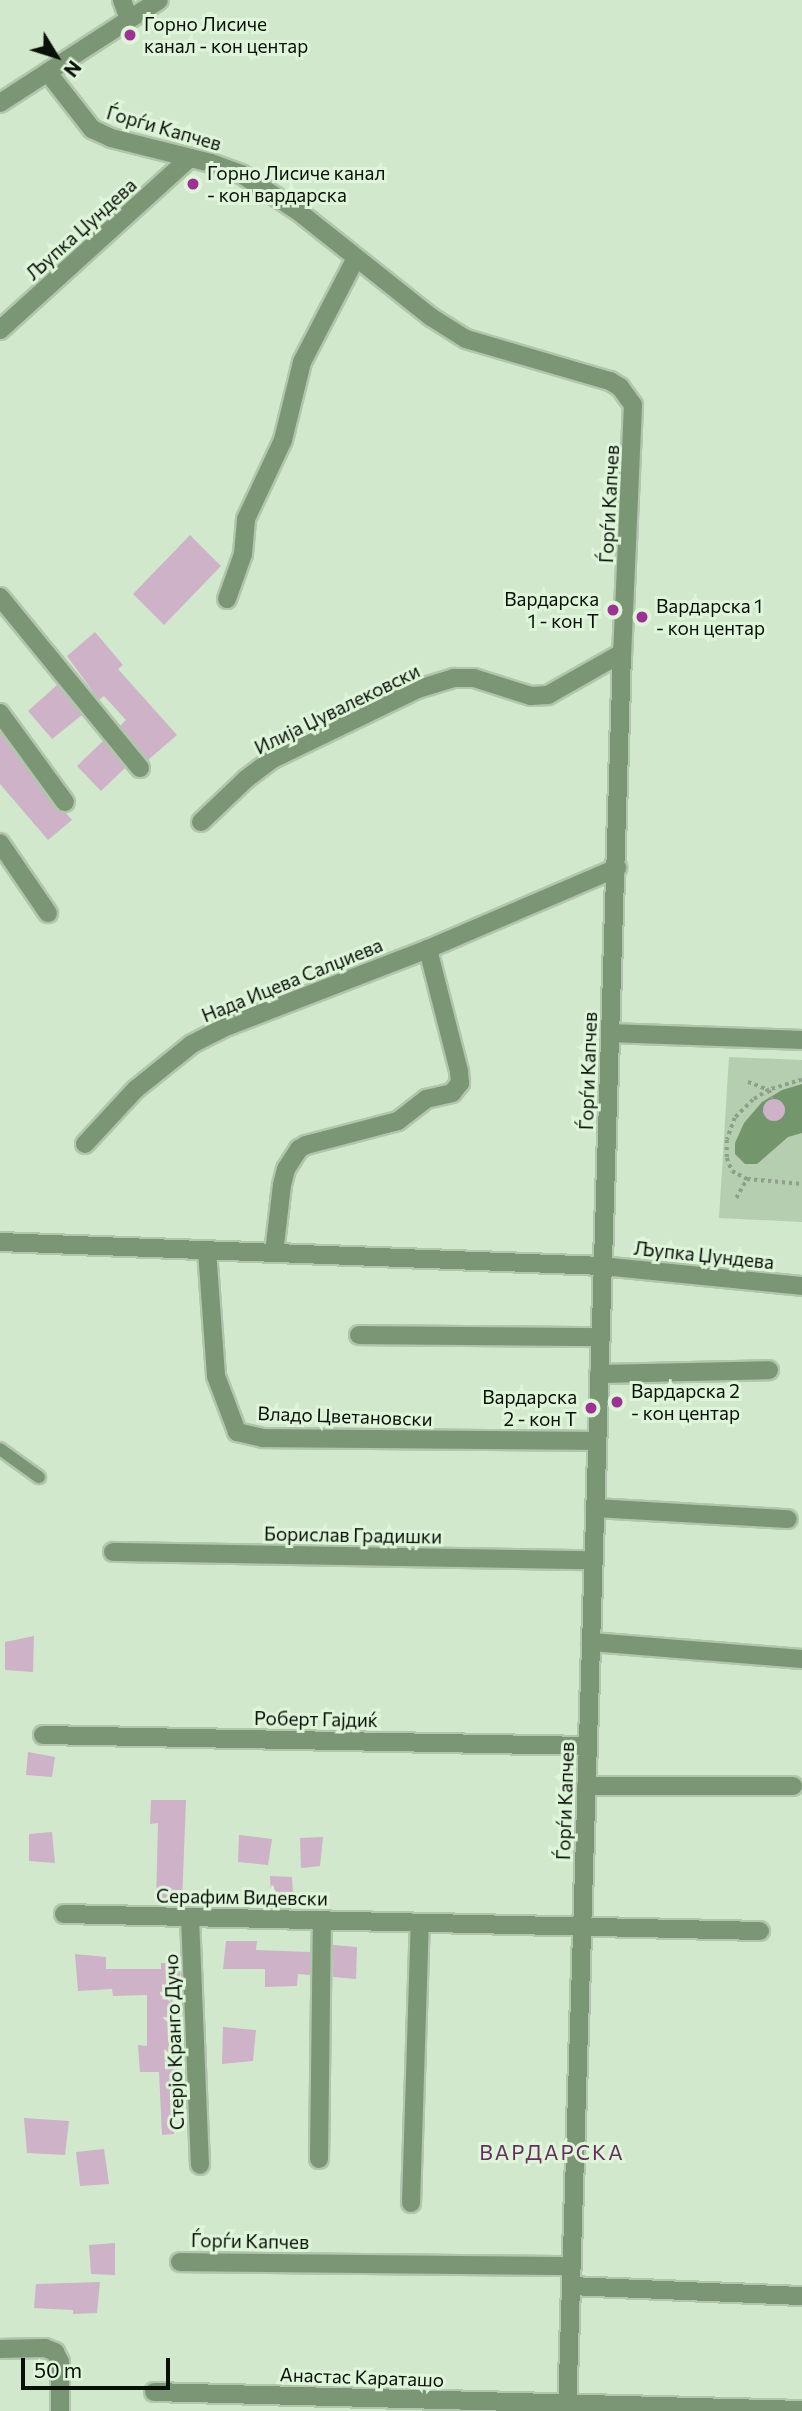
<!DOCTYPE html>
<html>
<head>
<meta charset="utf-8">
<style>
	body { margin:0 }
	#map { position:relative; width:802px; height:2411px; overflow:hidden; background:#d2e8cd; font-family:Commissioner,sans-serif }
	div>[style] { position:absolute }
	.green>* { inset:0; background:#b4ceaf }
	.water>* { inset:0; background:#74966d }
	.building>* { inset:0; background:#cdb2c8 }
	.round { border-radius:50% }
	.path>* { height:3.5px; margin-top:-1.75px; transform-origin:0; background:repeating-linear-gradient(90deg,#8e9f8b 0 3.5px,transparent 0 7px) }
	.roads { filter:drop-shadow(2px 0 #b2c5ad) drop-shadow(-2px 0 #b2c5ad) drop-shadow(0 2px #b2c5ad) drop-shadow(0 -2px #b2c5ad) }
	.service>* { height:12px; margin:-6px; padding:0 6px; transform-origin:6px; border-radius:6px; background:#7a9674 }
	.minor>* { height:18px; margin:-9px; padding:0 9px; transform-origin:9px; border-radius:9px; background:#7a9674 }
	.tertiary>* { height:18px; margin:-9px; padding:0 9px; transform-origin:9px; border-radius:9px; background:#7a9674 }
	.dots>* { width:19px; height:19px; translate:-50% -50%; box-sizing:border-box; border:4px solid #dff5da; border-radius:50% }
	span { translate:-50% -50%; white-space:nowrap; text-align:center; line-height:1.15; -webkit-text-stroke:6px #dff5da; paint-order:stroke }
	.poi-label { font-size:19px; color:#081007 }
	.left { translate:0 -50%; text-align:left }
	.right { translate:-100% -50%; text-align:right }
	.street-label { font-size:19px; color:#081007 }
	.neighbourhood-label { font-size:21px; color:#65305f; letter-spacing:2px }
	.north { position:absolute; left:21px; top:21px; width:70px; height:70px; -webkit-text-stroke:5px #dff5da; paint-order:stroke; rotate:128deg; font-size:19px; font-weight:700; line-height:28px; text-align:center; color:#081007 }
	.north::after { content:''; display:block; margin:auto; width:24px; height:32px; background:#081007; clip-path:polygon(50% 0,100% 100%,50% 72%,0 100%) }
	.scale { position:absolute; left:21px; top:2358px; width:149px; height:32px; box-sizing:border-box; border:4px solid #081007; border-top:0; padding-left:9px; font-size:21px; line-height:24px; white-space:nowrap; color:#081007; -webkit-text-stroke:5px #dff5da; paint-order:stroke }
</style>
</head>
<body>
<div id="map">
	<div class="green">
		<i style="clip-path:polygon(729px 1057px,802px 1060px,802px 1222px,719px 1218px)"></i>
	</div>
	<div class="water">
		<i style="clip-path:polygon(802px 1084px,802px 1133px,788px 1137px,757px 1164px,745px 1164px,735px 1154px,735px 1143px,744px 1123px,762px 1102px,782px 1090px)"></i>
	</div>
	<div class="building">
		<i style="clip-path:polygon(190px 535px,221px 566px,164px 625px,133px 594px)"></i>
		<i style="clip-path:polygon(95px 632px,123px 665px,118px 669px,177px 735px,148px 760px,120px 726px,126px 720px,104px 696px,99px 700px,67px 656px)"></i>
		<i style="clip-path:polygon(57px 685px,82px 715px,52px 739px,28px 711px)"></i>
		<i style="clip-path:polygon(0 732px,56px 809px,66px 813px,72px 820px,48px 840px,0 784px)"></i>
		<i style="clip-path:polygon(103px 741px,125px 768px,101px 791px,77px 766px)"></i>
		<i class="round" style="left:763px;top:1099px;width:22px;height:22px"></i>
		<i style="clip-path:polygon(34px 1636px,33px 1672px,5px 1670px,5px 1642px)"></i>
		<i style="clip-path:polygon(28px 1752px,55px 1757px,52px 1777px,26px 1775px)"></i>
		<i style="clip-path:polygon(151px 1800px,186px 1800px,182px 1903px,156px 1903px,158px 1823px,150px 1824px)"></i>
		<i style="clip-path:polygon(52px 1832px,55px 1863px,29px 1861px,29px 1834px)"></i>
		<i style="clip-path:polygon(239px 1835px,272px 1839px,268px 1865px,238px 1862px)"></i>
		<i style="clip-path:polygon(323px 1837px,320px 1866px,301px 1868px,300px 1838px)"></i>
		<i style="clip-path:polygon(270px 1876px,292px 1877px,294px 1908px,272px 1908px)"></i>
		<i style="clip-path:polygon(226px 1941px,257px 1941px,256px 1950px,310px 1952px,310px 1975px,298px 1974px,297px 1986px,265px 1987px,265px 1969px,223px 1969px)"></i>
		<i style="clip-path:polygon(333px 1945px,357px 1947px,356px 1979px,333px 1977px)"></i>
		<i style="clip-path:polygon(75px 1954px,106px 1957px,106px 1969px,161px 1969px,161px 1963px,181px 1964px,179px 1997px,173px 1997px,169px 2048px,180px 2049px,179px 2072px,175px 2072px,174px 2134px,162px 2135px,159px 2072px,140px 2072px,138px 2045px,147px 2046px,147px 1995px,113px 1996px,112px 1989px,78px 1991px)"></i>
		<i style="clip-path:polygon(223px 2027px,256px 2030px,253px 2061px,222px 2064px)"></i>
		<i style="clip-path:polygon(24px 2118px,69px 2121px,65px 2155px,27px 2153px)"></i>
		<i style="clip-path:polygon(104px 2149px,109px 2184px,80px 2186px,76px 2152px)"></i>
		<i style="clip-path:polygon(115px 2243px,115px 2275px,91px 2274px,89px 2245px)"></i>
		<i style="clip-path:polygon(100px 2282px,97px 2313px,73px 2314px,73px 2310px,34px 2308px,36px 2284px)"></i>
	</div>
	<div class="path">
		<i style="left:802px;top:1080px;width:34px;rotate:163deg"></i>
		<i style="left:769px;top:1090px;width:19px;rotate:148deg"></i>
		<i style="left:753px;top:1100px;width:25px;rotate:135deg"></i>
		<i style="left:735px;top:1118px;width:23px;rotate:110deg"></i>
		<i style="left:727px;top:1140px;width:18px;rotate:90deg"></i>
		<i style="left:727px;top:1158px;width:14px;rotate:69deg"></i>
		<i style="left:732px;top:1171px;width:17px;rotate:28deg"></i>
		<i style="left:747px;top:1179px;width:55px;rotate:5.2deg"></i>
		<i style="left:748px;top:1082px;width:22px;rotate:21deg"></i>
		<i style="left:769px;top:1090px;width:10px;rotate:73deg"></i>
		<i style="left:736px;top:1198px;width:22px;rotate:-60deg"></i>
	</div>
	<div class="roads">
		<div class="service">
			<i style="left:0;top:1449px;width:48px;rotate:35.7deg"></i>
		</div>
		<div class="minor">
			<i style="left:122px;top:0;width:20px;rotate:70deg"></i>
			<i style="left:0;top:330px;width:256px;rotate:-42.2deg"></i>
			<i style="left:0;top:597px;width:221px;rotate:50.7deg"></i>
			<i style="left:227px;top:599px;width:48px;rotate:-70.4deg"></i>
			<i style="left:243px;top:554px;width:35px;rotate:-85deg"></i>
			<i style="left:246px;top:519px;width:87px;rotate:-64.9deg"></i>
			<i style="left:283px;top:440px;width:80px;rotate:-76.3deg"></i>
			<i style="left:302px;top:362px;width:117px;rotate:-62.6deg"></i>
			<i style="left:0;top:713px;width:110px;rotate:53.9deg"></i>
			<i style="left:201px;top:822px;width:62px;rotate:-43.7deg"></i>
			<i style="left:246px;top:779px;width:34px;rotate:-37deg"></i>
			<i style="left:273px;top:759px;width:161px;rotate:-25.8deg"></i>
			<i style="left:418px;top:689px;width:38px;rotate:-17deg"></i>
			<i style="left:454px;top:678px;width:20px"></i>
			<i style="left:474px;top:678px;width:60px;rotate:17.5deg"></i>
			<i style="left:531px;top:696px;width:17px;rotate:-3deg"></i>
			<i style="left:548px;top:695px;width:85px;rotate:-29.6deg"></i>
			<i style="left:0;top:843px;width:85px;rotate:55.6deg"></i>
			<i style="left:611px;top:1033px;width:191px;rotate:2.1deg"></i>
			<i style="left:85px;top:1144px;width:75px;rotate:-47.2deg"></i>
			<i style="left:136px;top:1089px;width:72px;rotate:-38.8deg"></i>
			<i style="left:192px;top:1044px;width:35px;rotate:-27deg"></i>
			<i style="left:223px;top:1028px;width:220px;rotate:-21.1deg"></i>
			<i style="left:428px;top:949px;width:206px;rotate:-23.2deg"></i>
			<i style="left:0;top:1242px;width:602px;rotate:2.28deg"></i>
			<i style="left:207px;top:1250px;width:126px;rotate:85.9deg"></i>
			<i style="left:216px;top:1376px;width:60px;rotate:69.4deg"></i>
			<i style="left:237px;top:1432px;width:26px;rotate:13deg"></i>
			<i style="left:262px;top:1438px;width:335px;rotate:0.5deg"></i>
			<i style="left:274px;top:1253px;width:68px;rotate:-83.3deg"></i>
			<i style="left:282px;top:1185px;width:16px;rotate:-76deg"></i>
			<i style="left:286px;top:1169px;width:24px;rotate:-57deg"></i>
			<i style="left:299px;top:1149px;width:8px;rotate:-30deg"></i>
			<i style="left:306px;top:1145px;width:95px;rotate:-14.6deg"></i>
			<i style="left:398px;top:1121px;width:36px;rotate:-38deg"></i>
			<i style="left:426px;top:1099px;width:27px;rotate:-13deg"></i>
			<i style="left:452px;top:1093px;width:13px;rotate:-51deg"></i>
			<i style="left:460px;top:1083px;width:12px;rotate:-95deg"></i>
			<i style="left:459px;top:1071px;width:126px;rotate:-104.3deg"></i>
			<i style="left:359px;top:1335px;width:241px;rotate:0.5deg"></i>
			<i style="left:599px;top:1374px;width:170px;rotate:-1.3deg"></i>
			<i style="left:595px;top:1508px;width:193px;rotate:3.3deg"></i>
			<i style="left:113px;top:1552px;width:480px;rotate:1deg"></i>
			<i style="left:591px;top:1642px;width:212px;rotate:4.6deg"></i>
			<i style="left:43px;top:1735px;width:545px;rotate:1.16deg"></i>
			<i style="left:586px;top:1786px;width:207px"></i>
			<i style="left:64px;top:1914px;width:696px;rotate:1.4deg"></i>
			<i style="left:190px;top:1917px;width:248px;rotate:87.7deg"></i>
			<i style="left:319px;top:2159px;width:239px;rotate:-89.3deg"></i>
			<i style="left:411px;top:2203px;width:280px;rotate:-88.2deg"></i>
			<i style="left:180px;top:2262px;width:392px;rotate:0.6deg"></i>
			<i style="left:571px;top:2286px;width:231px;rotate:2.5deg"></i>
			<i style="left:0;top:2349px;width:45px;rotate:-1.3deg"></i>
			<i style="left:45px;top:2348px;width:11px;rotate:22deg"></i>
			<i style="left:55px;top:2352px;width:11px;rotate:63deg"></i>
			<i style="left:60px;top:2362px;width:49px;rotate:90deg"></i>
			<i style="left:154px;top:2392px;width:648px;rotate:1.59deg"></i>
		</div>
		<div class="tertiary">
			<i style="left:49px;top:74px;width:70px;rotate:52deg"></i>
			<i style="left:92px;top:129px;width:21px;rotate:25deg"></i>
			<i style="left:111px;top:138px;width:103px;rotate:14deg"></i>
			<i style="left:211px;top:163px;width:32px;rotate:20deg"></i>
			<i style="left:241px;top:174px;width:69px;rotate:33.2deg"></i>
			<i style="left:299px;top:212px;width:169px;rotate:38.5deg"></i>
			<i style="left:431px;top:317px;width:41px;rotate:32.2deg"></i>
			<i style="left:466px;top:339px;width:150px;rotate:16.3deg"></i>
			<i style="left:610px;top:381px;width:12px;rotate:31deg"></i>
			<i style="left:620px;top:387px;width:22px;rotate:54deg"></i>
			<i style="left:633px;top:405px;width:248px;rotate:92.5deg"></i>
			<i style="left:622px;top:653px;width:1759px;rotate:91.79deg"></i>
			<i style="left:0;top:103px;width:189px;rotate:-32.9deg"></i>
			<i style="left:602px;top:1266px;width:201px;rotate:5.7deg"></i>
		</div>
	</div>
	<div class="dots">
		<i style="left:130px;top:35px;background:#9d3294"></i>
		<i style="left:193px;top:184px;background:#9d3294"></i>
		<i style="left:613px;top:610px;background:#9d3294"></i>
		<i style="left:642px;top:617px;background:#9d3294"></i>
		<i style="left:617px;top:1402px;background:#9d3294"></i>
		<i style="left:591px;top:1408px;background:#9d3294"></i>
	</div>
	<div class="poi-label">
		<span class="left" style="left:144px;top:35px">Горно Лисиче<br>канал - кон центар</span>
		<span class="left" style="left:207px;top:184px">Горно Лисиче канал<br>- кон вардарска</span>
		<span class="right" style="left:599px;top:610px">Вардарска<br>1 - кон Т</span>
		<span class="left" style="left:656px;top:617px">Вардарска 1<br>- кон центар</span>
		<span class="left" style="left:631px;top:1402px">Вардарска 2<br>- кон центар</span>
		<span class="right" style="left:577px;top:1408px">Вардарска<br>2 - кон Т</span>
	</div>
	<div class="street-label">
		<span style="left:164px;top:128px;rotate:16deg">Ѓорѓи Капчев</span>
		<span style="left:81px;top:229px;rotate:-42deg">Љупка Џундева</span>
		<span style="left:609px;top:504px;rotate:-87deg">Ѓорѓи Капчев</span>
		<span style="left:337px;top:709px;rotate:-26deg">Илија Џувалековски</span>
		<span style="left:292px;top:980px;rotate:-22deg">Нада Ицева Салџиева</span>
		<span style="left:588px;top:1071px;rotate:-88deg">Ѓорѓи Капчев</span>
		<span style="left:704px;top:1255px;rotate:6deg">Љупка Џундева</span>
		<span style="left:345px;top:1416px;rotate:2deg">Владо Цветановски</span>
		<span style="left:353px;top:1535px;rotate:1deg">Борислав Градишки</span>
		<span style="left:316px;top:1719px;rotate:1deg">Роберт Гајдиќ</span>
		<span style="left:565px;top:1801px;rotate:-88deg">Ѓорѓи Капчев</span>
		<span style="left:242px;top:1897px;rotate:1deg">Серафим Видевски</span>
		<span style="left:174px;top:2042px;rotate:-92deg">Стерјо Кранго Дучо</span>
		<span style="left:250px;top:2241px;rotate:1deg">Ѓорѓи Капчев</span>
		<span style="left:362px;top:2377px;rotate:2deg">Анастас Караташо</span>
	</div>
	<div class="neighbourhood-label">
		<span style="left:552px;top:2152px">ВАРДАРСКА</span>
	</div>
	<div class="north">N</div>
	<div class="scale">50 m</div>
</div>
</body>
</html>
